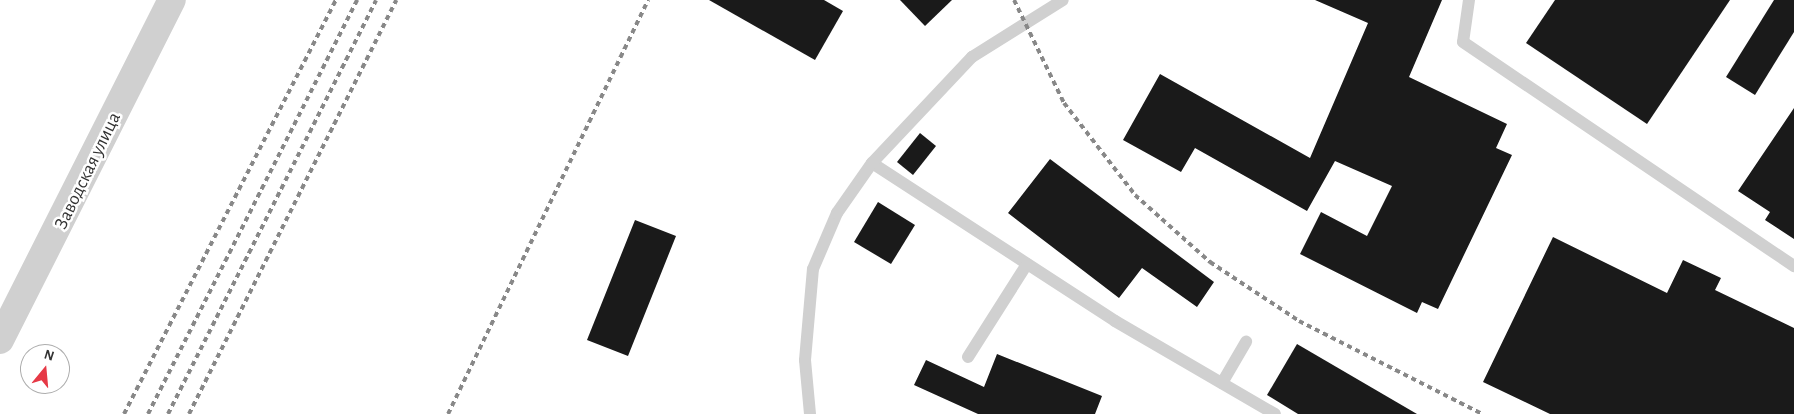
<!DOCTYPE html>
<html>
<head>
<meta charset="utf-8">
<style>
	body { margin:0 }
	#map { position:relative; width:1794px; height:414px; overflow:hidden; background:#fff; font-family:"Alegreya Sans",sans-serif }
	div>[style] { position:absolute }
	.building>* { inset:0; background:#1a1a1a }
	.service>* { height:12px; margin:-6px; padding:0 6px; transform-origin:6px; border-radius:6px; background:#d0d0d0 }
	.tertiary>* { height:28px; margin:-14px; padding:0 14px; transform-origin:14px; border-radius:14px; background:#d0d0d0 }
	.rail>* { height:4px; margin-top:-2px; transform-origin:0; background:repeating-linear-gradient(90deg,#888 0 5px,transparent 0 9px) }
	span { translate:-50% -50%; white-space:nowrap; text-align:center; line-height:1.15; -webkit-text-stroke:5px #fff; paint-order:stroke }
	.street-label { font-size:19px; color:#333 }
	.north { position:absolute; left:20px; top:344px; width:50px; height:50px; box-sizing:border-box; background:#fff; border:1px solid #adadad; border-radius:50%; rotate:17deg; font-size:14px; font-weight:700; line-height:20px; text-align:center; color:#333 }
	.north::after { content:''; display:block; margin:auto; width:18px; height:22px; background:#e63946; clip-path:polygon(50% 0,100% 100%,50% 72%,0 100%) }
</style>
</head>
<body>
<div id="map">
	<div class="building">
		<i style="clip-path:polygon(709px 0,824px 0,843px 11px,815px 60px)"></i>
		<i style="clip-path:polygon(900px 0,952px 0,925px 26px)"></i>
		<i style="clip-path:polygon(1315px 0,1442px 0,1409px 77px,1507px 124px,1496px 148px,1512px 155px,1438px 309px,1422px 302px,1417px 313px,1300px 254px,1321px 212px,1367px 236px,1392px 186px,1335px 161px,1307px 211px,1195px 148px,1181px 172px,1123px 140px,1160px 74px,1310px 158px,1368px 23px)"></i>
		<i style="clip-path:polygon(1555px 0,1730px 0,1647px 124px,1526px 43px)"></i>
		<i style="clip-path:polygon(1774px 0,1794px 0,1794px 32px,1755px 95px,1726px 77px)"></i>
		<i style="clip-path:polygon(1794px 108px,1794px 239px,1765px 220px,1770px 212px,1738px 191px)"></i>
		<i style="clip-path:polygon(920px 133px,936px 146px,913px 175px,897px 162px)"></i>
		<i style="clip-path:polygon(1050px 159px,1214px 282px,1197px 307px,1142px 268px,1119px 298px,1008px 213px)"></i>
		<i style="clip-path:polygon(878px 202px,915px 225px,891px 264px,854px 242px)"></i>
		<i style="clip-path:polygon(635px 220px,676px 236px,628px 356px,587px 340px)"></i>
		<i style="clip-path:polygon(1553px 237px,1667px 293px,1683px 260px,1721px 278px,1715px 290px,1794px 328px,1794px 414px,1550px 414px,1483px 382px)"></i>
		<i style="clip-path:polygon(1297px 344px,1417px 414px,1298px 414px,1267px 395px)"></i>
		<i style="clip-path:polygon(997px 354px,1102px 396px,1095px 414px,978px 414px,914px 385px,926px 360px,984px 387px)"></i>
	</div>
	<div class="service">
		<i style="left:1469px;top:0;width:42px;rotate:98.1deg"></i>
		<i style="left:1463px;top:42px;width:400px;rotate:34.1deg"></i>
		<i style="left:872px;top:163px;width:290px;rotate:33deg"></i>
		<i style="left:1115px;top:321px;width:185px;rotate:30.2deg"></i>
		<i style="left:968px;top:357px;width:110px;rotate:-57.6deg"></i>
		<i style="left:1222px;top:383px;width:48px;rotate:-59.7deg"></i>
		<i style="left:810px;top:414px;width:54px;rotate:-95.3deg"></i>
		<i style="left:805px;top:360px;width:91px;rotate:-85deg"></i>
		<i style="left:813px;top:269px;width:61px;rotate:-66.8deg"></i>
		<i style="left:837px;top:213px;width:61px;rotate:-55deg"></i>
		<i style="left:872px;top:163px;width:146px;rotate:-46.7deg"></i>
		<i style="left:972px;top:57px;width:107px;rotate:-32.1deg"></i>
	</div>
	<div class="tertiary">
		<i style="left:0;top:340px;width:381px;rotate:-63.2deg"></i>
	</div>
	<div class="rail">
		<i style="left:1014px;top:0;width:114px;rotate:64.1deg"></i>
		<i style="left:1064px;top:103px;width:116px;rotate:52.3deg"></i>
		<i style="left:1135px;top:195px;width:101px;rotate:41.8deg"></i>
		<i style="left:1210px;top:262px;width:107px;rotate:33.5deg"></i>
		<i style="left:1299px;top:321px;width:205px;rotate:26.9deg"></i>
		<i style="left:124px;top:414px;width:465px;rotate:-62.9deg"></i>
		<i style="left:148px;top:414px;width:464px;rotate:-63.2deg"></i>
		<i style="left:168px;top:414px;width:463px;rotate:-63.3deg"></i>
		<i style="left:189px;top:414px;width:463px;rotate:-63.4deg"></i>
		<i style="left:448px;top:414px;width:460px;rotate:-64.2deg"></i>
	</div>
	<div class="street-label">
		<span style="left:88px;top:171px;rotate:-64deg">Заводская улица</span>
	</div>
	<div class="north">N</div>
</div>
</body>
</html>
